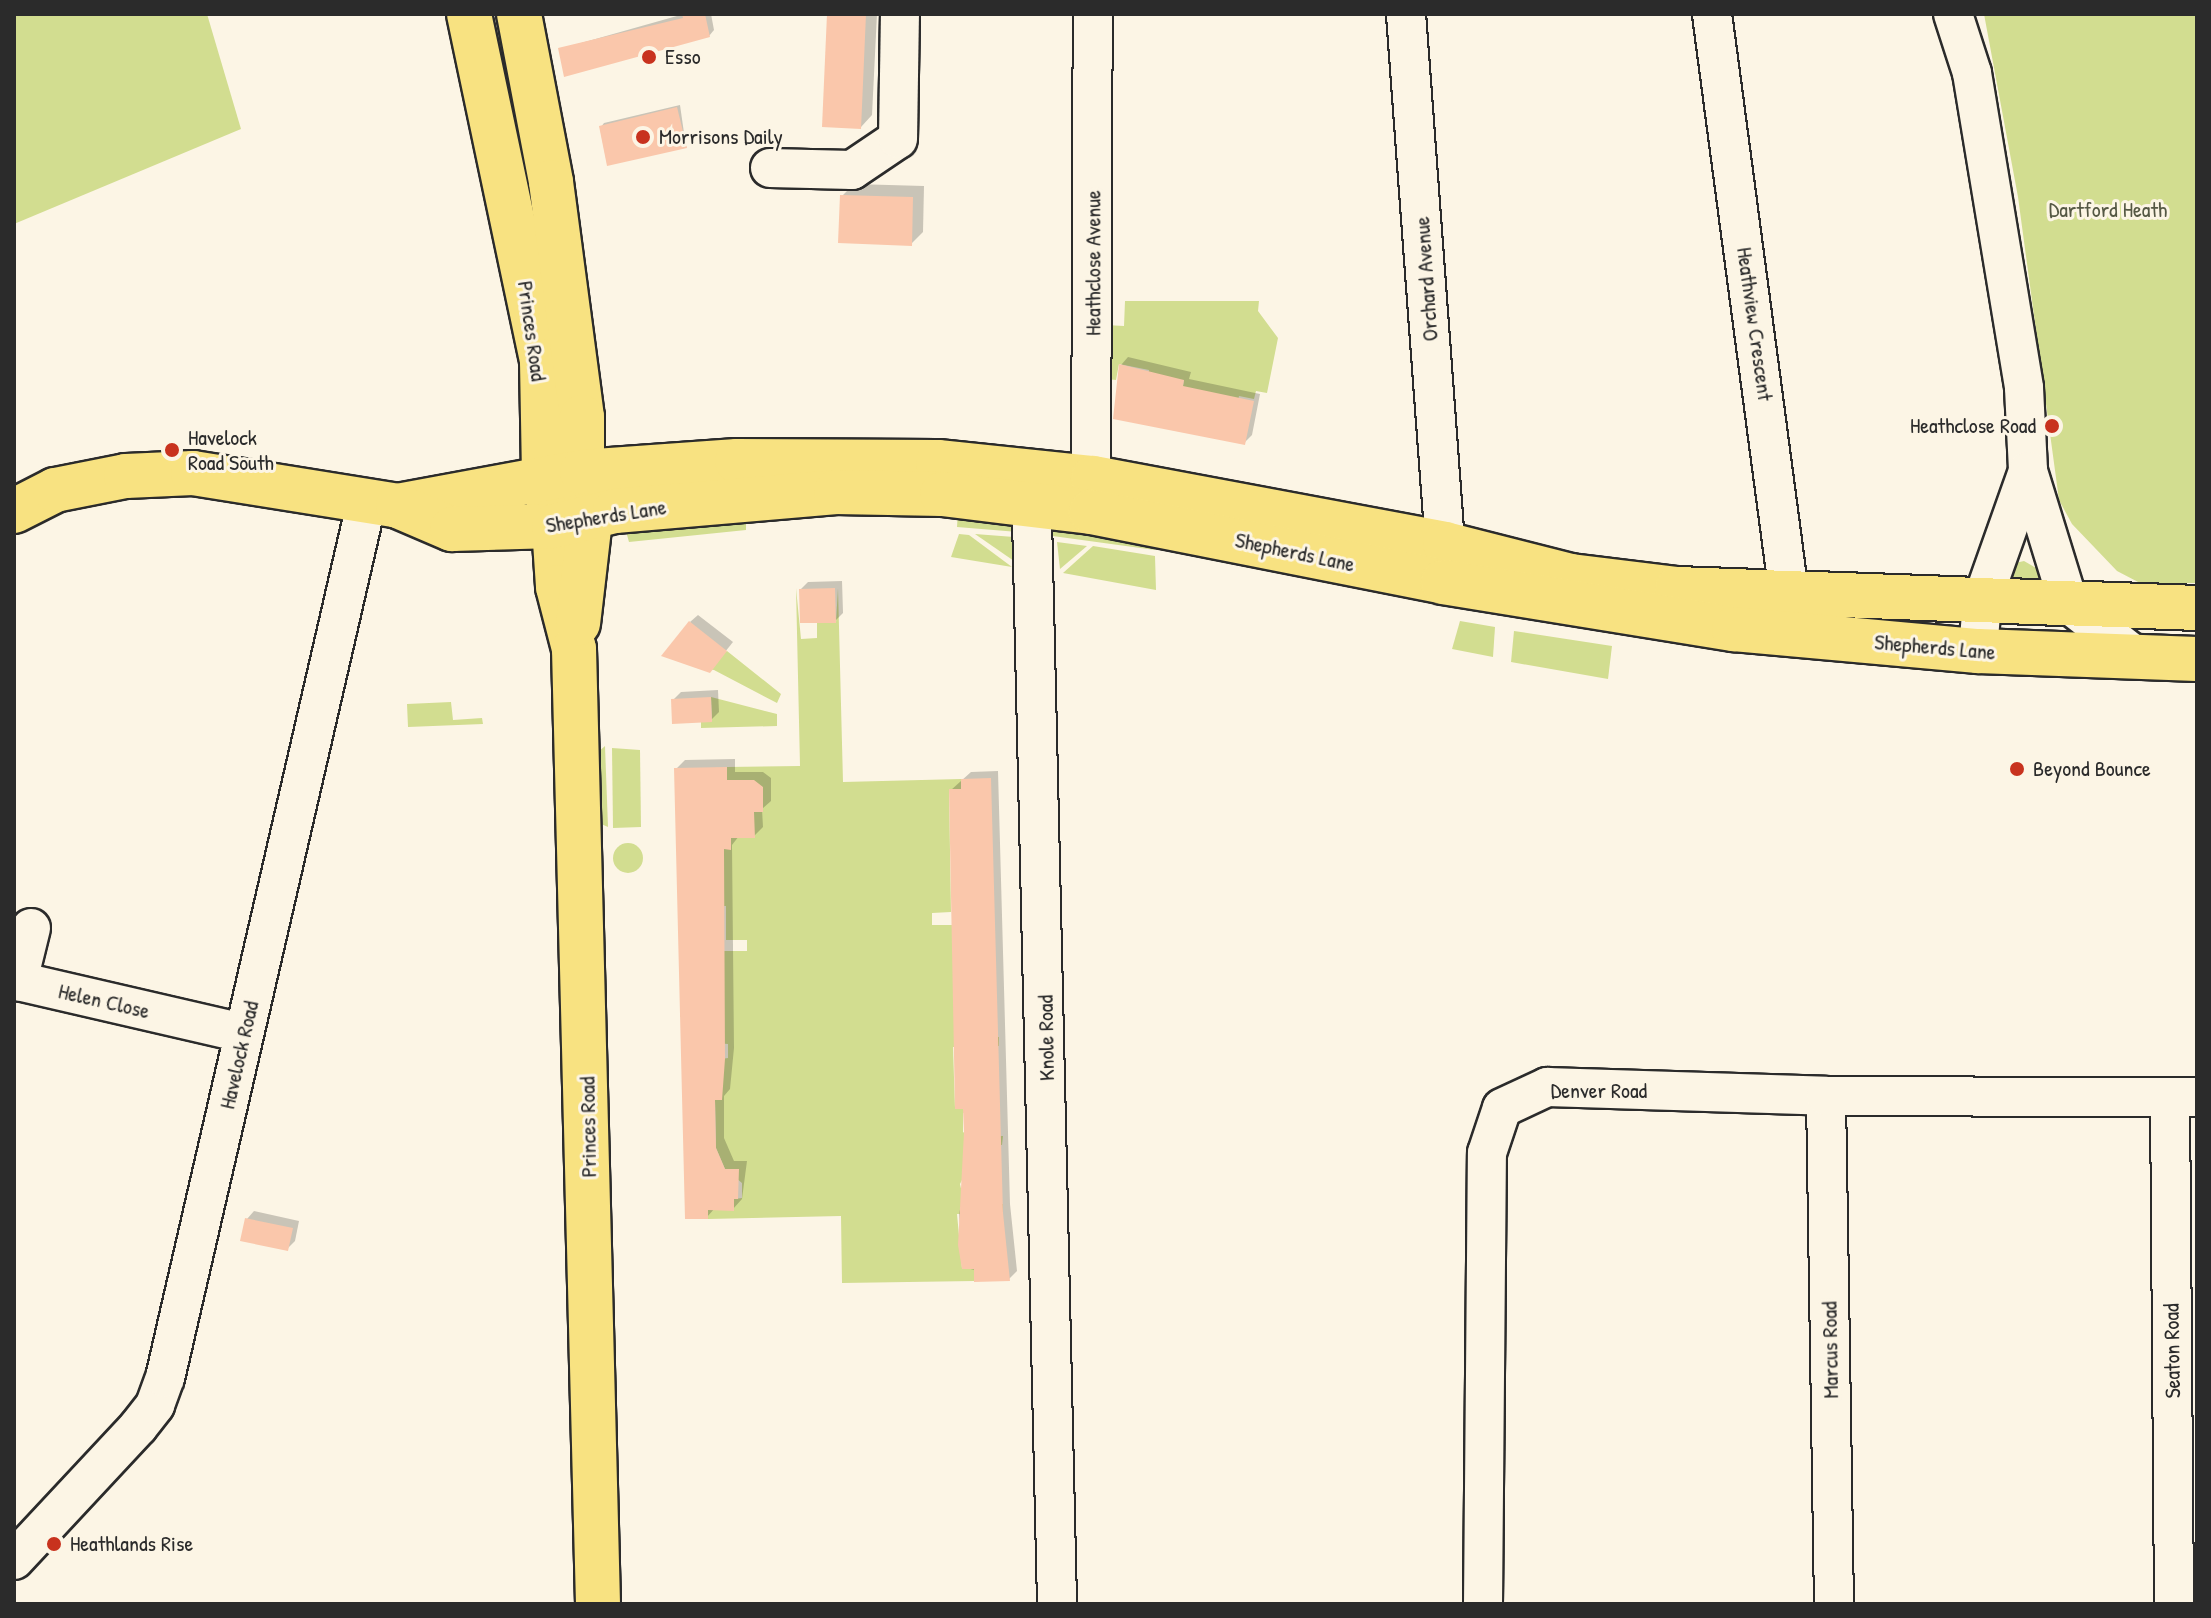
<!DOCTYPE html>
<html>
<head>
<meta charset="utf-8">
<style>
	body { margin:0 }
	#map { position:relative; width:2211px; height:1618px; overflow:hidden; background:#fcf5e5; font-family:"Patrick Hand",sans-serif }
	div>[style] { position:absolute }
	.green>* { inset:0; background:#d2dd90 }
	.round { border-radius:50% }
	.shadow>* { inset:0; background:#0003 }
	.building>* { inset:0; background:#fac7ab }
	.roads { filter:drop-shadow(2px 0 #2b2b2b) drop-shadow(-2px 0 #2b2b2b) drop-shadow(0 2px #2b2b2b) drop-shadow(0 -2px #2b2b2b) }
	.minor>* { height:38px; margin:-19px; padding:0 19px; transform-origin:19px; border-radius:19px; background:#fcf5e5 }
	.major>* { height:44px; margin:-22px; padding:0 22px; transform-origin:22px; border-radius:22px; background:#f8e281 }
	.dots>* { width:22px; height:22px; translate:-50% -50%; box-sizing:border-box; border:4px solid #fcf5e5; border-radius:50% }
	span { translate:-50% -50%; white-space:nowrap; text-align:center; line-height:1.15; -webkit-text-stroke:6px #fcf5e5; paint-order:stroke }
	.poi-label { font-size:22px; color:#2b2b2b }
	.left { translate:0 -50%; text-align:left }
	.right { translate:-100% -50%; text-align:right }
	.park-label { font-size:22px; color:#555844 }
	.street-label { font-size:22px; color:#2b2b2b }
	.frame { position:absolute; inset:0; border:16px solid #2b2b2b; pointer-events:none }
</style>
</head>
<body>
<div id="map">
	<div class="green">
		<i style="clip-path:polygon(14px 14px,207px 14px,241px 129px,14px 224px)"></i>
		<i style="clip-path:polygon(1984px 14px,2197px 14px,2197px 583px,2140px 583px,2117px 571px,2072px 524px,2059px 500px,2018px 197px)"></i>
		<i style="clip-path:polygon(1125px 301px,1259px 301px,1258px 311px,1278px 338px,1267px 393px,1256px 391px,1254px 399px,1239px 396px,1237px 406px,1180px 404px,1184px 380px,1148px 381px,1149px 370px,1119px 364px,1116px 380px,1106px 379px,1106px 325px,1124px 326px)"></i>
		<i style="clip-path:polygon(958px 511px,1010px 524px,1018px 532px,957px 527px)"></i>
		<i style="clip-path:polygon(746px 513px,746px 530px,629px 542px,625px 528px)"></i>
		<i style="clip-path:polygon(1042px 521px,1155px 544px,1155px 550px,1038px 534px)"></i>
		<i style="clip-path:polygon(959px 534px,969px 535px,1012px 567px,951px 557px)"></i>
		<i style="clip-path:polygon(975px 534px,1014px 537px,1014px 561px)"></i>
		<i style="clip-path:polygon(1057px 542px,1087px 546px,1060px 569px)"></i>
		<i style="clip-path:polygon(1093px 546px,1155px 556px,1156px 590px,1063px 573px)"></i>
		<i style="clip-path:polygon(2024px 561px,2036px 568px,2044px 596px,2002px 577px,2011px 564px)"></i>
		<i style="clip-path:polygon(796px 588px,801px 639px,817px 638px,817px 623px,836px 622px,838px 588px,843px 782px,961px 779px,961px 789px,949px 790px,951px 912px,932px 913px,932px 925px,953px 925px,982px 1037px,999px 1037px,999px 1046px,953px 1047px,955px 1108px,980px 1108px,963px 1113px,963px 1132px,970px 1137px,1003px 1136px,1002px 1145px,979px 1146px,960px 1184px,964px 1202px,1003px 1204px,1003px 1213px,957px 1214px,962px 1268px,974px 1269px,974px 1281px,842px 1283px,841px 1216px,708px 1219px,708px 1210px,733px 1210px,734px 1199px,742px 1198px,742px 1183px,725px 1169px,716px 1148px,715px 1100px,722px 1100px,721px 1059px,728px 1058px,728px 1044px,714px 1043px,713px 1016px,680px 1017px,680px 1009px,713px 951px,747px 951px,747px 940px,726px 940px,726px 906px,710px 906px,707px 871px,724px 871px,724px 849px,731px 849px,731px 838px,755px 837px,727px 789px,727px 767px,800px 766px)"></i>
		<i style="clip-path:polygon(1460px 621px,1495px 627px,1493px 657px,1452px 649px)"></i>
		<i style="clip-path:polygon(1514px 631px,1612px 646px,1608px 679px,1511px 662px)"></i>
		<i style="clip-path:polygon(727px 651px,781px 694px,777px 703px,714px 670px,697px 668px)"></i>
		<i style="clip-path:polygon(711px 697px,777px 714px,777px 726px,701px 728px,701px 722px,712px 721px)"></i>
		<i style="clip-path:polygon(451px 702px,453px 720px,482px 718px,483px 724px,408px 727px,407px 704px)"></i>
		<i style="clip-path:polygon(605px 746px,608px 827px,599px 823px,597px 753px)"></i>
		<i style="clip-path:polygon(612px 748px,640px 750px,641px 827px,613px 828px)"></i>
		<i class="round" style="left:613px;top:843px;width:30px;height:30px"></i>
	</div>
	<div class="shadow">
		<i style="clip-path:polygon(684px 14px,711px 14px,714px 30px,709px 36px,560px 49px)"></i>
		<i style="clip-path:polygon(829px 14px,877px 14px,872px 115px,861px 127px)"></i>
		<i style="clip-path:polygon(680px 105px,686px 147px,601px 127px,604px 123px)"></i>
		<i style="clip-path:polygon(854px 184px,924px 186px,923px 232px,911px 244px,842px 196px)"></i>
		<i style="clip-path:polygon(1128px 357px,1191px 372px,1189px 379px,1260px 394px,1252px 435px,1244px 443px,1121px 365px)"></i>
		<i style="clip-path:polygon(842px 581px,843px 613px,835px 621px,801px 589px,808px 582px)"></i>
		<i style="clip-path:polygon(698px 615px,733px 642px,717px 662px,690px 622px)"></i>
		<i style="clip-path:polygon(718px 690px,719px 712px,711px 720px,673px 700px,681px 692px)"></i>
		<i style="clip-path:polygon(735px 759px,735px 772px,763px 772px,771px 778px,771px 801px,762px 809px,763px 827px,754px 836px,739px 836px,732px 845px,734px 1048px,730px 1089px,724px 1096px,724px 1138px,734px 1161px,747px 1161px,742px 1199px,733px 1209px,715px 1208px,707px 1217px,676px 769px,685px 760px)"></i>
		<i style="clip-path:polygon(998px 771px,1010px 1204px,1017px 1271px,1009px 1279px,963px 1267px,959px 1214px,967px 1177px,951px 790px,971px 772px)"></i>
		<i style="clip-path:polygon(254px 1211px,299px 1221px,295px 1241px,287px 1249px,247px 1219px)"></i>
	</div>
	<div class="building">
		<i style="clip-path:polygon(682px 14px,705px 14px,710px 37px,564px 77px,558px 48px,683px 18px)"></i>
		<i style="clip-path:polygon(827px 14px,866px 14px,861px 129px,822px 127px)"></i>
		<i style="clip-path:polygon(677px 107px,687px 148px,607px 166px,599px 126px)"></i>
		<i style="clip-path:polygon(840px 195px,913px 197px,912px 246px,838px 243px)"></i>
		<i style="clip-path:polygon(1119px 364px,1184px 380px,1183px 386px,1254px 401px,1245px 445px,1113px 419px)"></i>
		<i style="clip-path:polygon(835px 588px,836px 623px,800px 623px,799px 589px)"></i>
		<i style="clip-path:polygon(689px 621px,727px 651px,710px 673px,661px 656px)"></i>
		<i style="clip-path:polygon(711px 697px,712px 722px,672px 724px,671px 699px)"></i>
		<i style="clip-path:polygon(727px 767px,727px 780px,754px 780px,763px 787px,763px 812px,754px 812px,755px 838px,731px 838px,731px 850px,724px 849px,725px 1059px,722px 1100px,715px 1100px,716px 1148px,725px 1169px,739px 1169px,738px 1199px,734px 1199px,734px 1211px,708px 1210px,708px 1219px,685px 1219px,674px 768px)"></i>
		<i style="clip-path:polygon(991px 778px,1003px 1213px,1010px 1281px,974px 1282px,974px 1269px,962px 1269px,958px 1245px,964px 1132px,963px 1109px,955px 1109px,949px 789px,961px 789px,961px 779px)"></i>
		<i style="clip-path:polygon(245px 1218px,293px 1228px,288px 1251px,240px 1241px)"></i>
	</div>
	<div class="roads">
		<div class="minor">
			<i style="left:1406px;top:14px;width:531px;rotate:85.79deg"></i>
			<i style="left:1712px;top:14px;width:615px;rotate:82.44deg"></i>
			<i style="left:1953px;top:14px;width:62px;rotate:72.1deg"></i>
			<i style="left:1972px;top:73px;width:319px;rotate:80.6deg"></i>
			<i style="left:2024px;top:388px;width:83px;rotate:87.2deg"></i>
			<i style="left:2028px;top:471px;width:139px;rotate:72.9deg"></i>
			<i style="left:2069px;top:604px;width:88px;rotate:38deg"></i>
			<i style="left:770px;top:168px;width:82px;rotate:1.4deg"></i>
			<i style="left:852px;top:170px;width:55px;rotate:-34deg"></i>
			<i style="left:898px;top:139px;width:125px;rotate:-89.1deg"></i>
			<i style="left:1031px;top:474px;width:1130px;rotate:88.68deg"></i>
			<i style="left:1091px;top:507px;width:493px;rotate:-89.8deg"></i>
			<i style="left:1978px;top:651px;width:50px;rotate:-85.4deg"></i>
			<i style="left:1982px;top:601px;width:138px;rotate:-70.5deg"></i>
			<i style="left:31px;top:928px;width:55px;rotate:103.8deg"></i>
			<i style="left:18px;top:981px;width:232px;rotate:13deg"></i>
			<i style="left:1826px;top:1096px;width:508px;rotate:89.1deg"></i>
			<i style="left:2170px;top:1097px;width:507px;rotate:89.55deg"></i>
			<i style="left:14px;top:1560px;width:182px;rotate:-47deg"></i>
			<i style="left:138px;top:1427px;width:28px;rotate:-52deg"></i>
			<i style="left:155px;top:1405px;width:29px;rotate:-70deg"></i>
			<i style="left:165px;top:1378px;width:901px;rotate:-77.04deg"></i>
			<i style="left:1483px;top:1604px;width:451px;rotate:-89.5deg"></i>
			<i style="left:1487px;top:1153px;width:47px;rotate:-71.6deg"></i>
			<i style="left:1502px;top:1108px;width:50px;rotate:-25deg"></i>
			<i style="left:1547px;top:1087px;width:279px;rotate:1.8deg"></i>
			<i style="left:1826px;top:1096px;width:371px;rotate:0.2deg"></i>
		</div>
		<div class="major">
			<i style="left:469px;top:14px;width:355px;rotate:78.1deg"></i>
			<i style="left:542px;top:361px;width:120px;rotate:89deg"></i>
			<i style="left:544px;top:481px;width:46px;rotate:77.5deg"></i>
			<i style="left:554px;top:526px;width:61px;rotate:86.2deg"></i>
			<i style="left:558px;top:587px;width:64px;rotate:75.5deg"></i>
			<i style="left:574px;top:649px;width:955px;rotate:88.56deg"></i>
			<i style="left:519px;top:14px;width:171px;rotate:79.2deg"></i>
			<i style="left:551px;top:182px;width:237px;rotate:82.5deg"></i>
			<i style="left:582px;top:417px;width:55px;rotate:90deg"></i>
			<i style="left:582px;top:472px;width:49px;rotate:80.5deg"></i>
			<i style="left:590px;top:520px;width:104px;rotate:96.6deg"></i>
			<i style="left:398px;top:506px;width:187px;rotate:-10.5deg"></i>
			<i style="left:582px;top:472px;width:155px;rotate:-4.1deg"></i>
			<i style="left:737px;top:461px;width:201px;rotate:0.3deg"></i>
			<i style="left:938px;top:462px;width:156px;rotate:5.9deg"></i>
			<i style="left:1093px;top:478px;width:358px;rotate:10.6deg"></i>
			<i style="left:1445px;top:544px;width:130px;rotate:14.3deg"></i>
			<i style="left:1571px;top:576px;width:107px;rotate:7deg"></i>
			<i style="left:1677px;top:589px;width:520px;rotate:2.09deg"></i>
			<i style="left:14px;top:511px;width:46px;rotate:-27.1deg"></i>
			<i style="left:55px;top:490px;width:72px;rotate:-11.2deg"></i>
			<i style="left:126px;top:476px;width:67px;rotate:-2.6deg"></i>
			<i style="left:193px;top:473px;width:208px;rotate:9.1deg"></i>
			<i style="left:398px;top:506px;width:59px;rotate:23.1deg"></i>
			<i style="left:452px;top:529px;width:102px;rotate:-1.7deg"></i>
			<i style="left:554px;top:526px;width:63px;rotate:-13.8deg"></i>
			<i style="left:615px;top:511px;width:222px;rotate:-4.9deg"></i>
			<i style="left:836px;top:492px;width:106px;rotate:1.1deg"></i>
			<i style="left:942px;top:494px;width:150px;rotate:6.9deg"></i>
			<i style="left:1091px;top:512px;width:359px;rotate:11.2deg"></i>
			<i style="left:1443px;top:582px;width:295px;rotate:9.2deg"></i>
			<i style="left:1734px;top:629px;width:245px;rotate:5.2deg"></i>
			<i style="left:1978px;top:651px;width:219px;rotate:2.1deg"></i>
		</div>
	</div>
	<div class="dots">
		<i style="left:649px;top:57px;background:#c8321e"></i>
		<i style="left:643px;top:137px;background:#c8321e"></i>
		<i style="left:2052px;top:426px;background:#c8321e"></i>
		<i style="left:172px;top:450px;background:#c8321e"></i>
		<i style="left:2017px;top:769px;background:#c8321e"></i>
		<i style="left:54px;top:1544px;background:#c8321e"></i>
	</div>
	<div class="poi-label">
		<span class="left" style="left:665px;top:57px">Esso</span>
		<span class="left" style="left:659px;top:137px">Morrisons Daily</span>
		<span class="right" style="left:2036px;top:426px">Heathclose Road</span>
		<span class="left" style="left:188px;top:450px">Havelock<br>Road South</span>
		<span class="left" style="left:2033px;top:769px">Beyond Bounce</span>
		<span class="left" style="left:70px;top:1544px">Heathlands Rise</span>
	</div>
	<div class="park-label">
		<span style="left:2108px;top:210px">Dartford Heath</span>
	</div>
	<div class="street-label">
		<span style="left:1093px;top:263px;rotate:-90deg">Heathclose Avenue</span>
		<span style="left:1426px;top:279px;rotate:-94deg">Orchard Avenue</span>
		<span style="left:1755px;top:324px;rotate:82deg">Heathview Crescent</span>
		<span style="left:532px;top:331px;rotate:82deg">Princes Road</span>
		<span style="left:606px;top:516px;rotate:-9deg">Shepherds Lane</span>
		<span style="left:1295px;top:552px;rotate:12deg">Shepherds Lane</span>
		<span style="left:1935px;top:647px;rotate:5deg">Shepherds Lane</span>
		<span style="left:104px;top:1001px;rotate:13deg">Helen Close</span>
		<span style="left:1046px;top:1038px;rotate:-91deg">Knole Road</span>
		<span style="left:239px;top:1055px;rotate:-77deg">Havelock Road</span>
		<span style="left:1599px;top:1091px">Denver Road</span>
		<span style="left:588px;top:1127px;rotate:-91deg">Princes Road</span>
		<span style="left:1830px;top:1350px;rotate:-91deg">Marcus Road</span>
		<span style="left:2172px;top:1351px;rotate:-91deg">Seaton Road</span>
	</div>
	<div class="frame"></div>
</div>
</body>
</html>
